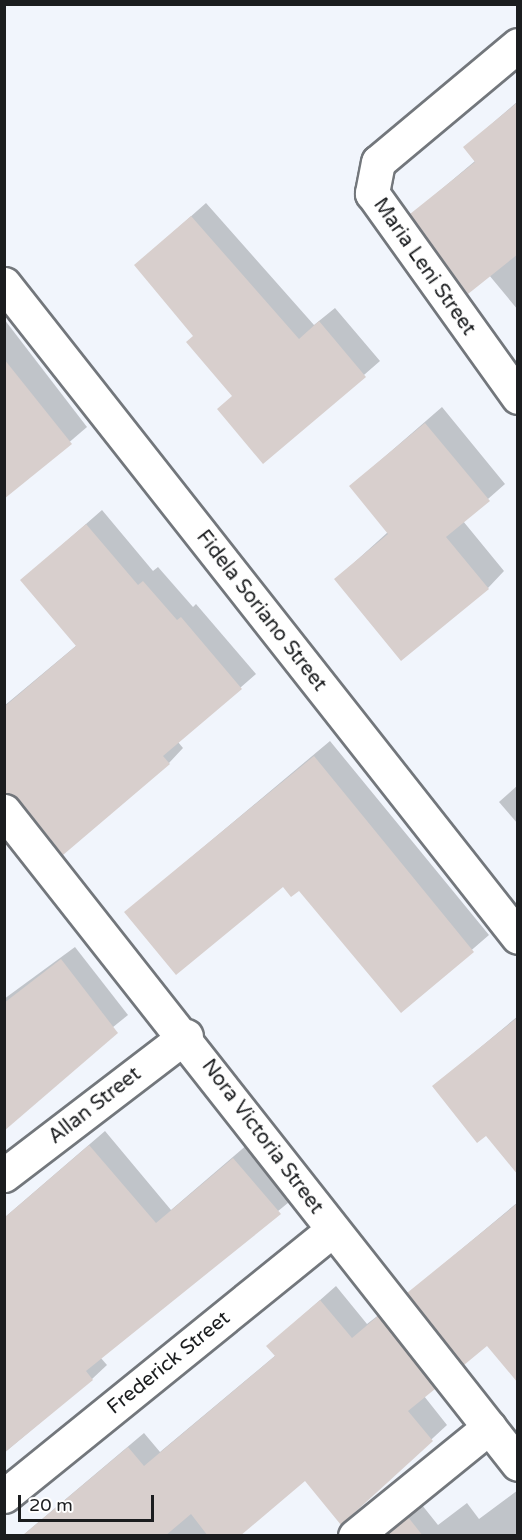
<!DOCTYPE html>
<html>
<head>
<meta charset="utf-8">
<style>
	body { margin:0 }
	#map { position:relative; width:522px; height:1540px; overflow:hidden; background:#f1f5fc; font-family:"Varela Round",sans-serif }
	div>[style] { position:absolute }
	.shadow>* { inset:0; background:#0003 }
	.building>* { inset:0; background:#d8cfcd }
	.roads { filter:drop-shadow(2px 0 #73777c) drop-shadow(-2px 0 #73777c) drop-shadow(0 2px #73777c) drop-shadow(0 -2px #73777c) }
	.minor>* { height:33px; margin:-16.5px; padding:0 16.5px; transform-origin:16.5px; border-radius:16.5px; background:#fff }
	span { translate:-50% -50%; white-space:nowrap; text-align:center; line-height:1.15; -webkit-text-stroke:4.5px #fff; paint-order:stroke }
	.street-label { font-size:20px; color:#1b1d1f }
	.frame { position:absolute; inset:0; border:6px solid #1b1d1f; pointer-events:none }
	.scale { position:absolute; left:18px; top:1495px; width:136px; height:27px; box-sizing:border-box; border:3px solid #1b1d1f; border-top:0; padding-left:8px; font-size:18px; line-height:21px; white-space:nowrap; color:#1b1d1f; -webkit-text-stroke:4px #fff; paint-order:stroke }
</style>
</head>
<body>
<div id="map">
	<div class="shadow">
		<i style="clip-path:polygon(518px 101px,518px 310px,489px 275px,412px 214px,475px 161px,465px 147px)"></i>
		<i style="clip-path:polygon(206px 203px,314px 325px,335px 308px,380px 361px,264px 462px,233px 395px,195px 335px,136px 265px)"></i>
		<i style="clip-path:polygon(4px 319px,87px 427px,4px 498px)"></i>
		<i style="clip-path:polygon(442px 407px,505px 484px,463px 521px,504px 571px,488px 588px,336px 579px,388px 532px,351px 486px)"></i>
		<i style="clip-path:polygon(102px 510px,153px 571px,158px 567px,193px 607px,196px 604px,256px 674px,178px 742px,183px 748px,169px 763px,20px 798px,4px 788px,4px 706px,77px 645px,22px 580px)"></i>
		<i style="clip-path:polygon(330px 741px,489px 935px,401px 1011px,300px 888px,283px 885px,126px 912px)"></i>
		<i style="clip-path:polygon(518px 785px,518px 824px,499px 802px)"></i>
		<i style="clip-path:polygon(75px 947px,128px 1015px,4px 1115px,4px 999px)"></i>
		<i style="clip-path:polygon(518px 1016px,518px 1173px,486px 1134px,434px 1086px)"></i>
		<i style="clip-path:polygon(105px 1131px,171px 1210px,248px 1144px,294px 1198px,100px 1357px,107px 1365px,92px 1379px,4px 1453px,4px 1218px)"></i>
		<i style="clip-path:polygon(518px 1202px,518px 1381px,488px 1344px,409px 1293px)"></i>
		<i style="clip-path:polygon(336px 1286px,367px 1324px,394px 1303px,449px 1373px,424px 1396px,447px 1425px,341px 1523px,305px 1479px,238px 1536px,22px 1536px,144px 1433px,160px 1452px,276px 1355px,268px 1346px)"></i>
		<i style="clip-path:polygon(518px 1490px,518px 1536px,383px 1536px,422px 1505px,438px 1525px,467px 1503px,479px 1519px)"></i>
	</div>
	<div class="building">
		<i style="clip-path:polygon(518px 102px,518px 254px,468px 294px,410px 214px,475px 162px,463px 147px)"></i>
		<i style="clip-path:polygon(191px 216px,299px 339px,319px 321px,366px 377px,263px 464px,217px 409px,232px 396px,186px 342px,193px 336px,134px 265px)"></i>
		<i style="clip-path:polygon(4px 359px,72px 444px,4px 499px)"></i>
		<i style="clip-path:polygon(425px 423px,490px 501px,446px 537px,489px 589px,401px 661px,334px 579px,388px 534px,349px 486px)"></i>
		<i style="clip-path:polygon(86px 524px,138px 585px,143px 581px,177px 620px,181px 617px,242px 689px,163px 756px,170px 764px,63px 855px,19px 799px,4px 793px,4px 707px,76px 646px,20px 580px)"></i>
		<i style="clip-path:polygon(314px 756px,474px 952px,401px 1013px,299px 891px,291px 897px,283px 887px,176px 975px,124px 912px)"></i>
		<i style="clip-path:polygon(61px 959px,118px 1033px,4px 1131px,4px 1003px)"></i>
		<i style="clip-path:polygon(518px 1017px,518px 1175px,486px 1136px,477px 1143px,432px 1086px)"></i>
		<i style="clip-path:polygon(89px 1145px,156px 1223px,233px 1158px,281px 1214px,86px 1371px,93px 1380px,4px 1453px,4px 1218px)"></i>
		<i style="clip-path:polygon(518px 1203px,518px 1383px,487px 1346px,464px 1365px,407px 1293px)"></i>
		<i style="clip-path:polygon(320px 1300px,352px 1338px,378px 1316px,435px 1389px,408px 1411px,433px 1441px,341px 1525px,305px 1481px,240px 1536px,208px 1536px,191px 1514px,165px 1536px,22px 1536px,128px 1447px,144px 1466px,275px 1356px,266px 1346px)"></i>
		<i style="clip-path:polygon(408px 1517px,423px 1536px,385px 1536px)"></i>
	</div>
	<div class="roads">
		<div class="minor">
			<i style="left:518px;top:45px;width:182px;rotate:140.1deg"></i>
			<i style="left:378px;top:162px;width:32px;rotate:101deg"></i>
			<i style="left:372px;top:193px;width:251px;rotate:54.4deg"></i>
			<i style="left:4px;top:284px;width:831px;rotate:51.79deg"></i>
			<i style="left:4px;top:811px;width:831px;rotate:51.79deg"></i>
			<i style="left:4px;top:1175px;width:229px;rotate:-37.4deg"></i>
			<i style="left:4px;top:1496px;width:423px;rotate:-39deg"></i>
			<i style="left:355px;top:1536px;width:173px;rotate:-39.1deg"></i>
		</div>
	</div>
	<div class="street-label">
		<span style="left:424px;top:267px;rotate:55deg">Maria Leni Street</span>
		<span style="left:261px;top:611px;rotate:52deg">Fidela Soriano Street</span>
		<span style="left:95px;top:1106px;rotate:-38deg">Allan Street</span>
		<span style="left:262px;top:1137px;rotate:53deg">Nora Victoria Street</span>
		<span style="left:169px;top:1363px;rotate:-39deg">Frederick Street</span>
	</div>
	<div class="frame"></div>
	<div class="scale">20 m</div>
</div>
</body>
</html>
